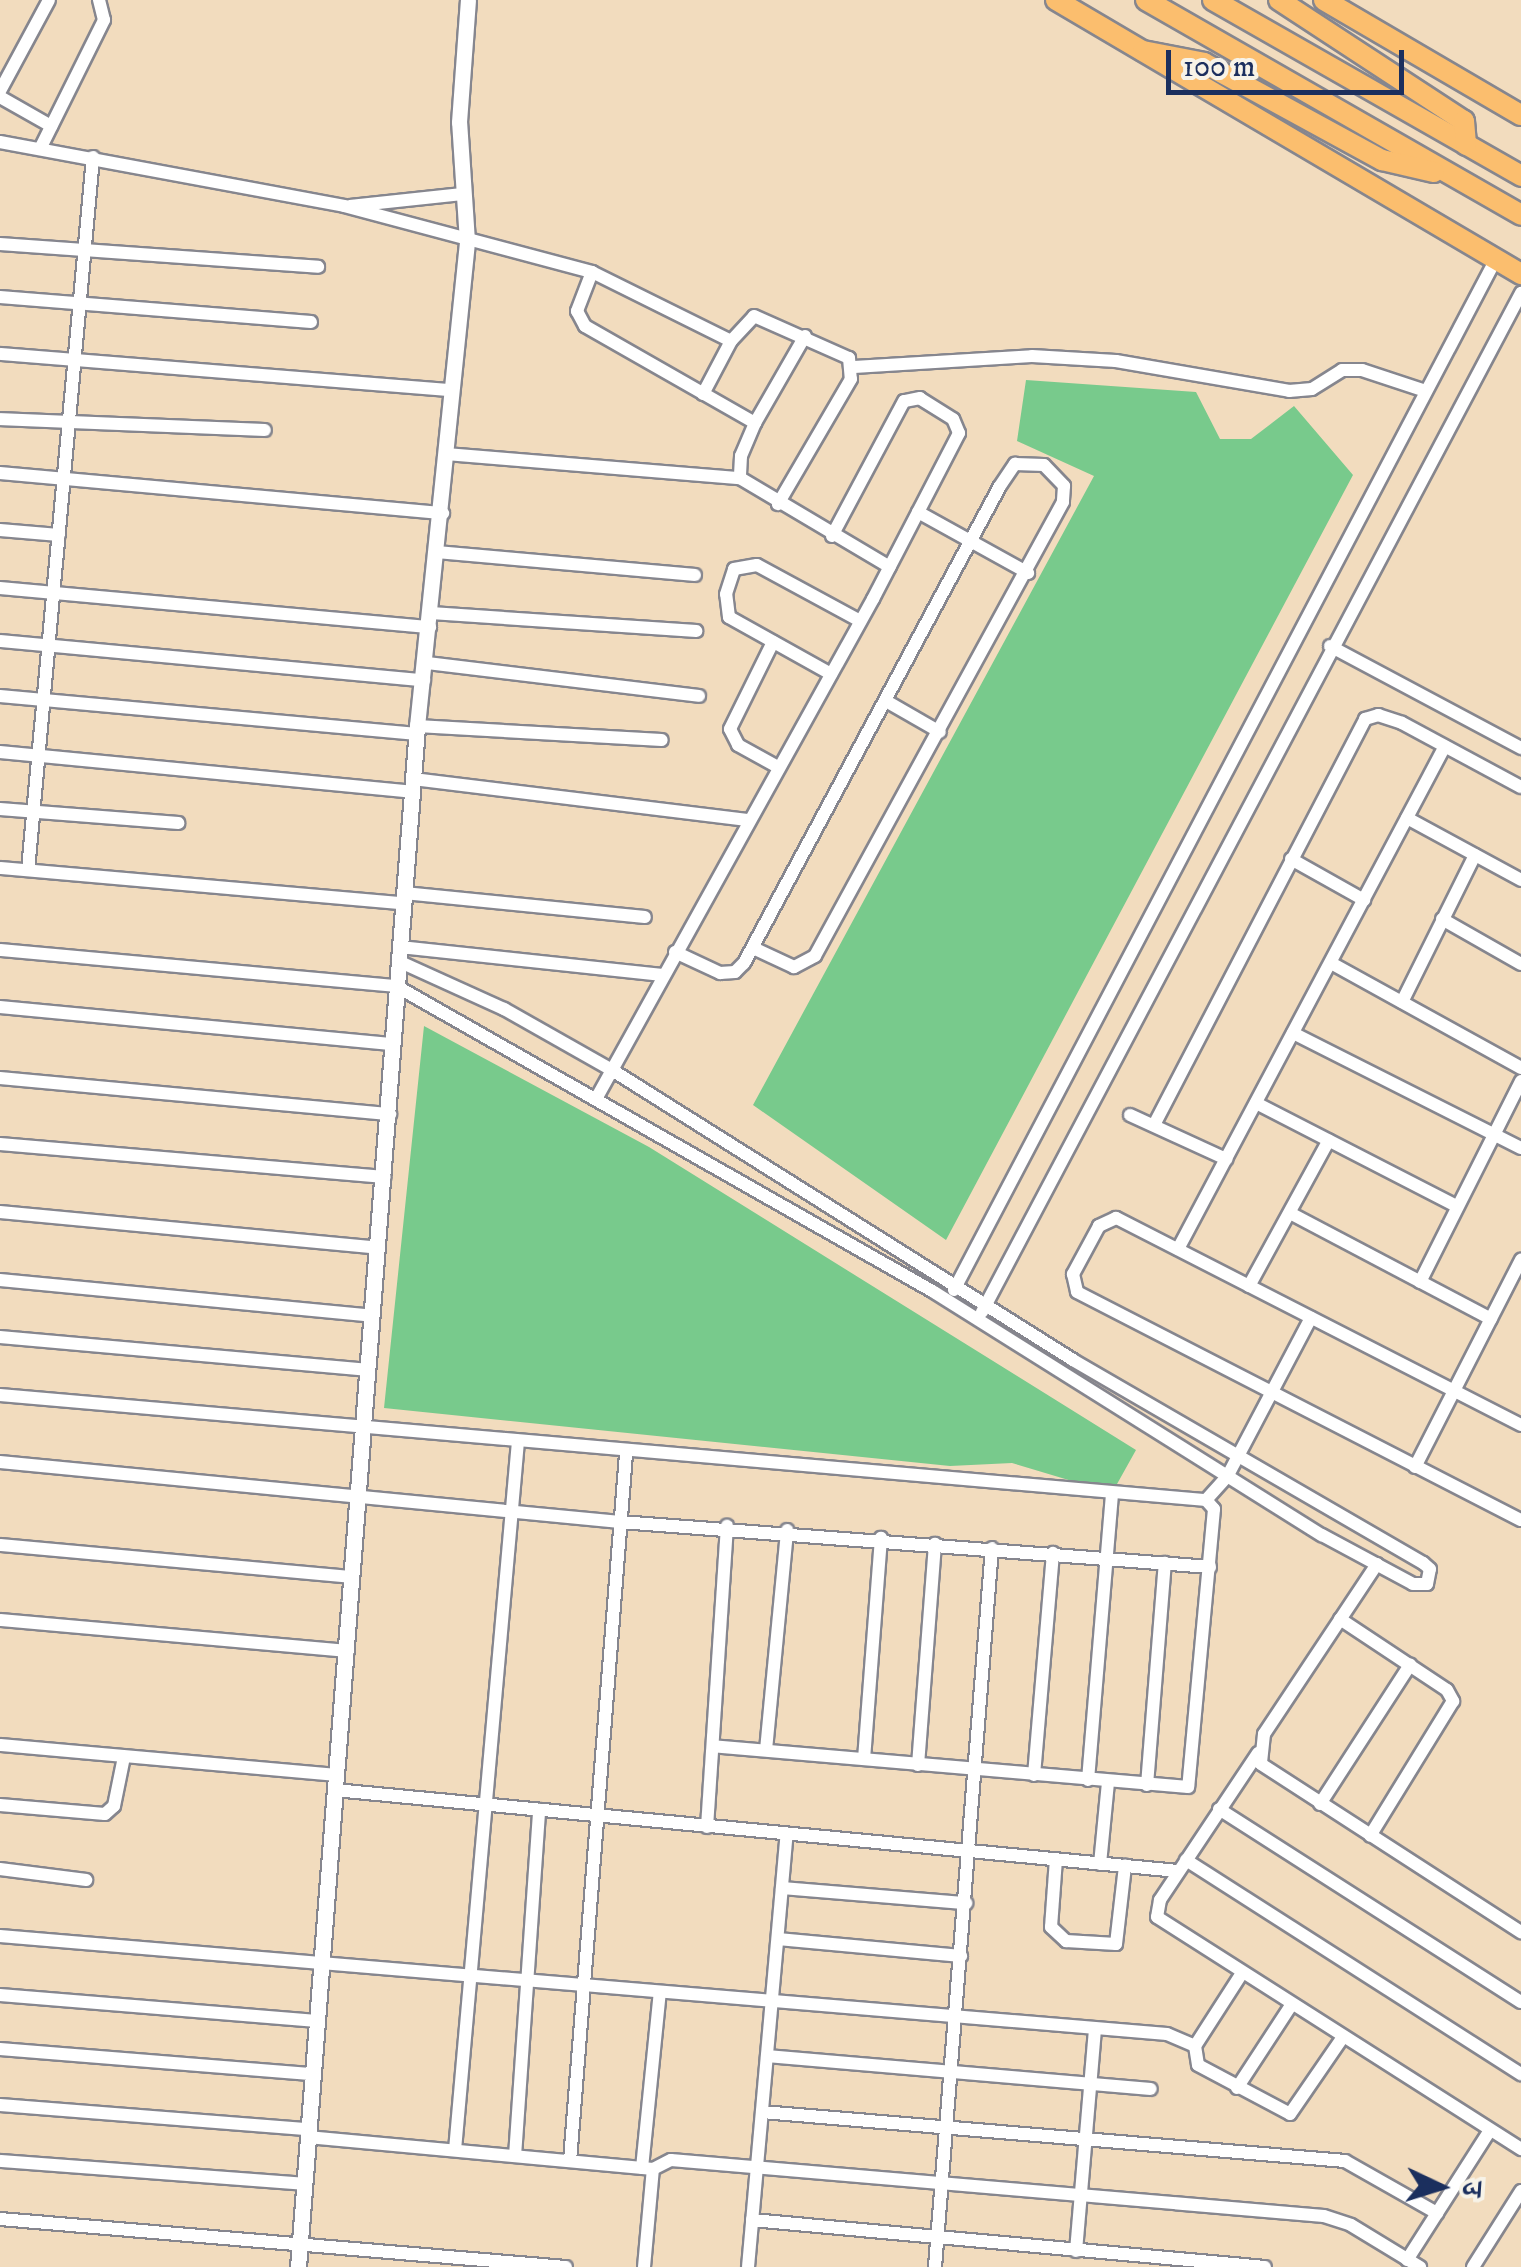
<!DOCTYPE html>
<html>
<head>
<meta charset="utf-8">
<style>
	body { margin:0 }
	#map { position:relative; width:1521px; height:2267px; overflow:hidden; background:#f2dcbe; font-family:"IM FELL DW Pica","Noto Serif Devanagari",serif }
	div>[style] { position:absolute }
	.green>* { inset:0; background:#78ca8c }
	.roads { filter:drop-shadow(2px 0 #86868e) drop-shadow(-2px 0 #86868e) drop-shadow(0 2px #86868e) drop-shadow(0 -2px #86868e) }
	.minor>* { height:12px; margin:-6px; padding:0 6px; transform-origin:6px; border-radius:6px; background:#fff }
	.tertiary>* { height:15px; margin:-7.5px; padding:0 7.5px; transform-origin:7.5px; border-radius:7.5px; background:#fff }
	.primary>* { height:20px; margin:-10px; padding:0 10px; transform-origin:10px; border-radius:10px; background:#fbbe6e }
	.trunk>* { height:20px; margin:-10px; padding:0 10px; transform-origin:10px; border-radius:10px; background:#fbbe6e }
	span { translate:-50% -50%; white-space:nowrap; text-align:center; line-height:1.15; -webkit-text-stroke:10px #f7f3e8; paint-order:stroke }
	.north { position:absolute; left:1391px; top:2137px; width:100px; height:100px; -webkit-text-stroke:8px #f7f3e8; paint-order:stroke; rotate:94deg; font-size:28px; font-weight:700; line-height:40px; text-align:center; color:#1b2f5e }
	.north::after { content:''; display:block; margin:auto; width:35px; height:45px; background:#1b2f5e; clip-path:polygon(50% 0,100% 100%,50% 72%,0 100%) }
	.scale { position:absolute; left:1166px; top:50px; width:238px; height:45px; box-sizing:border-box; border:5px solid #1b2f5e; border-top:0; padding-left:12px; font-size:30px; line-height:35px; white-space:nowrap; color:#1b2f5e; -webkit-text-stroke:8px #f7f3e8; paint-order:stroke }
</style>
</head>
<body>
<div id="map">
	<div class="green">
		<i style="clip-path:polygon(1026px 380px,1196px 392px,1220px 439px,1251px 439px,1294px 406px,1353px 475px,946px 1240px,753px 1105px,1094px 476px,1017px 441px)"></i>
		<i style="clip-path:polygon(424px 1026px,649px 1147px,1136px 1450px,1112px 1493px,1012px 1463px,950px 1466px,384px 1408px)"></i>
	</div>
	<div class="roads">
		<div class="minor">
			<i style="left:0;top:91px;width:103px;rotate:-61.7deg"></i>
			<i style="left:0;top:97px;width:59px;rotate:29.6deg"></i>
			<i style="left:0;top:142px;width:350px;rotate:10.5deg"></i>
			<i style="left:344px;top:206px;width:257px;rotate:14.9deg"></i>
			<i style="left:592px;top:272px;width:42px;rotate:111deg"></i>
			<i style="left:577px;top:311px;width:17px;rotate:62deg"></i>
			<i style="left:585px;top:326px;width:196px;rotate:29.7deg"></i>
			<i style="left:41px;top:147px;width:142px;rotate:-63.6deg"></i>
			<i style="left:104px;top:20px;width:21px;rotate:-104deg"></i>
			<i style="left:350px;top:206px;width:113px;rotate:-6.1deg"></i>
			<i style="left:0;top:244px;width:319px;rotate:4.1deg"></i>
			<i style="left:592px;top:272px;width:155px;rotate:26.4deg"></i>
			<i style="left:0;top:297px;width:312px;rotate:4.6deg"></i>
			<i style="left:805px;top:336px;width:100px;rotate:119.9deg"></i>
			<i style="left:755px;top:423px;width:36px;rotate:113deg"></i>
			<i style="left:741px;top:456px;width:22px;rotate:93deg"></i>
			<i style="left:740px;top:478px;width:174px;rotate:30.7deg"></i>
			<i style="left:0;top:354px;width:453px;rotate:4.6deg"></i>
			<i style="left:854px;top:367px;width:178px;rotate:-3.5deg"></i>
			<i style="left:1032px;top:356px;width:84px;rotate:3.4deg"></i>
			<i style="left:1116px;top:361px;width:176px;rotate:9.8deg"></i>
			<i style="left:1289px;top:391px;width:23px;rotate:-5deg"></i>
			<i style="left:1312px;top:389px;width:36px;rotate:-32deg"></i>
			<i style="left:1342px;top:370px;width:20px"></i>
			<i style="left:1362px;top:370px;width:67px;rotate:18.2deg"></i>
			<i style="left:703px;top:394px;width:60px;rotate:-62.2deg"></i>
			<i style="left:731px;top:341px;width:34px;rotate:-47deg"></i>
			<i style="left:754px;top:316px;width:104px;rotate:23.9deg"></i>
			<i style="left:849px;top:358px;width:21px;rotate:85deg"></i>
			<i style="left:851px;top:379px;width:145px;rotate:120.3deg"></i>
			<i style="left:0;top:419px;width:265px;rotate:2.4deg"></i>
			<i style="left:446px;top:454px;width:295px;rotate:4.7deg"></i>
			<i style="left:0;top:473px;width:445px;rotate:5.2deg"></i>
			<i style="left:918px;top:512px;width:126px;rotate:29deg"></i>
			<i style="left:0;top:530px;width:59px;rotate:4.8deg"></i>
			<i style="left:437px;top:552px;width:259px;rotate:5.1deg"></i>
			<i style="left:0;top:588px;width:432px;rotate:5.2deg"></i>
			<i style="left:431px;top:613px;width:266px;rotate:3.9deg"></i>
			<i style="left:0;top:641px;width:426px;rotate:5.3deg"></i>
			<i style="left:773px;top:642px;width:97px;rotate:116.3deg"></i>
			<i style="left:730px;top:729px;width:18px;rotate:63deg"></i>
			<i style="left:738px;top:745px;width:46px;rotate:28.8deg"></i>
			<i style="left:1330px;top:646px;width:217px;rotate:28.1deg"></i>
			<i style="left:427px;top:663px;width:274px;rotate:6.9deg"></i>
			<i style="left:831px;top:674px;width:117px;rotate:-150.8deg"></i>
			<i style="left:729px;top:617px;width:23px;rotate:-97deg"></i>
			<i style="left:726px;top:594px;width:26px;rotate:-72deg"></i>
			<i style="left:734px;top:569px;width:23px;rotate:-10deg"></i>
			<i style="left:757px;top:565px;width:117px;rotate:28.5deg"></i>
			<i style="left:0;top:696px;width:419px;rotate:5.2deg"></i>
			<i style="left:886px;top:701px;width:62px;rotate:29.9deg"></i>
			<i style="left:417px;top:726px;width:245px;rotate:3.3deg"></i>
			<i style="left:0;top:752px;width:414px;rotate:5.5deg"></i>
			<i style="left:413px;top:779px;width:337px;rotate:7deg"></i>
			<i style="left:0;top:809px;width:179px;rotate:4.5deg"></i>
			<i style="left:1407px;top:818px;width:130px;rotate:28.5deg"></i>
			<i style="left:1291px;top:859px;width:84px;rotate:29.3deg"></i>
			<i style="left:0;top:868px;width:406px;rotate:5deg"></i>
			<i style="left:28px;top:870px;width:716px;rotate:-84.79deg"></i>
			<i style="left:404px;top:893px;width:242px;rotate:5.7deg"></i>
			<i style="left:1442px;top:919px;width:91px;rotate:29.7deg"></i>
			<i style="left:400px;top:947px;width:264px;rotate:6.1deg"></i>
			<i style="left:0;top:950px;width:398px;rotate:5.2deg"></i>
			<i style="left:396px;top:986px;width:619px;rotate:29.63deg"></i>
			<i style="left:934px;top:1292px;width:458px;rotate:32.1deg"></i>
			<i style="left:1322px;top:1535px;width:103px;rotate:28.3deg"></i>
			<i style="left:1413px;top:1584px;width:14px"></i>
			<i style="left:1427px;top:1584px;width:15px;rotate:-79deg"></i>
			<i style="left:1430px;top:1569px;width:9px;rotate:-139deg"></i>
			<i style="left:1423px;top:1563px;width:405px;rotate:-149.9deg"></i>
			<i style="left:1073px;top:1360px;width:545px;rotate:-147.83deg"></i>
			<i style="left:612px;top:1070px;width:124px;rotate:-150.5deg"></i>
			<i style="left:504px;top:1009px;width:116px;rotate:-155.6deg"></i>
			<i style="left:675px;top:952px;width:50px;rotate:25deg"></i>
			<i style="left:720px;top:973px;width:15px;rotate:-4deg"></i>
			<i style="left:735px;top:972px;width:13px;rotate:-45deg"></i>
			<i style="left:744px;top:963px;width:541px;rotate:-61.78deg"></i>
			<i style="left:1000px;top:486px;width:27px;rotate:-56deg"></i>
			<i style="left:1015px;top:464px;width:29px;rotate:2deg"></i>
			<i style="left:1044px;top:465px;width:29px;rotate:46deg"></i>
			<i style="left:1064px;top:486px;width:16px;rotate:94deg"></i>
			<i style="left:1063px;top:502px;width:517px;rotate:118.65deg"></i>
			<i style="left:815px;top:956px;width:24px;rotate:152deg"></i>
			<i style="left:794px;top:967px;width:45px;rotate:-155.1deg"></i>
			<i style="left:1331px;top:963px;width:217px;rotate:28.9deg"></i>
			<i style="left:1402px;top:1002px;width:164px;rotate:-63.6deg"></i>
			<i style="left:0;top:1007px;width:395px;rotate:5.4deg"></i>
			<i style="left:1293px;top:1033px;width:255px;rotate:26.8deg"></i>
			<i style="left:0;top:1078px;width:392px;rotate:5.3deg"></i>
			<i style="left:596px;top:1099px;width:572px;rotate:-61.01deg"></i>
			<i style="left:873px;top:599px;width:187px;rotate:-62.6deg"></i>
			<i style="left:959px;top:433px;width:15px;rotate:-113deg"></i>
			<i style="left:953px;top:419px;width:39px;rotate:-148deg"></i>
			<i style="left:920px;top:398px;width:16px;rotate:169deg"></i>
			<i style="left:904px;top:401px;width:153px;rotate:118.1deg"></i>
			<i style="left:1256px;top:1103px;width:225px;rotate:27.2deg"></i>
			<i style="left:1130px;top:1115px;width:106px;rotate:24.6deg"></i>
			<i style="left:1154px;top:1125px;width:458px;rotate:-62.5deg"></i>
			<i style="left:1365px;top:719px;width:14px;rotate:-17deg"></i>
			<i style="left:1378px;top:715px;width:25px;rotate:18deg"></i>
			<i style="left:1402px;top:723px;width:135px;rotate:28.3deg"></i>
			<i style="left:0;top:1144px;width:386px;rotate:4.9deg"></i>
			<i style="left:0;top:1212px;width:380px;rotate:5.4deg"></i>
			<i style="left:1290px;top:1213px;width:227px;rotate:27.8deg"></i>
			<i style="left:1178px;top:1249px;width:569px;rotate:-62.04deg"></i>
			<i style="left:0;top:1280px;width:374px;rotate:5.5deg"></i>
			<i style="left:1420px;top:1282px;width:225px;rotate:-63.3deg"></i>
			<i style="left:1249px;top:1286px;width:166px;rotate:-61.3deg"></i>
			<i style="left:954px;top:1290px;width:1165px;rotate:-62.27deg"></i>
			<i style="left:982px;top:1312px;width:1153px;rotate:-62.12deg"></i>
			<i style="left:0;top:1337px;width:368px;rotate:5.1deg"></i>
			<i style="left:0;top:1395px;width:1211px;rotate:4.98deg"></i>
			<i style="left:1206px;top:1500px;width:12px;rotate:48deg"></i>
			<i style="left:1214px;top:1509px;width:279px;rotate:95.3deg"></i>
			<i style="left:1188px;top:1787px;width:476px;rotate:-175.1deg"></i>
			<i style="left:1521px;top:1425px;width:455px;rotate:-152.9deg"></i>
			<i style="left:1116px;top:1218px;width:19px;rotate:155deg"></i>
			<i style="left:1099px;top:1226px;width:55px;rotate:118.4deg"></i>
			<i style="left:1073px;top:1274px;width:18px;rotate:77deg"></i>
			<i style="left:1077px;top:1292px;width:499px;rotate:27.2deg"></i>
			<i style="left:0;top:1462px;width:623px;rotate:5.53deg"></i>
			<i style="left:620px;top:1522px;width:592px;rotate:4.36deg"></i>
			<i style="left:1415px;top:1467px;width:233px;rotate:-62.9deg"></i>
			<i style="left:1206px;top:1500px;width:31px;rotate:-48deg"></i>
			<i style="left:1227px;top:1477px;width:180px;rotate:-62.2deg"></i>
			<i style="left:0;top:1545px;width:354px;rotate:5.2deg"></i>
			<i style="left:1377px;top:1564px;width:204px;rotate:123.6deg"></i>
			<i style="left:1264px;top:1734px;width:30px;rotate:96deg"></i>
			<i style="left:1261px;top:1764px;width:310px;rotate:32.9deg"></i>
			<i style="left:1340px;top:1619px;width:128px;rotate:33.6deg"></i>
			<i style="left:1447px;top:1690px;width:13px;rotate:61deg"></i>
			<i style="left:1453px;top:1701px;width:158px;rotate:121.6deg"></i>
			<i style="left:0;top:1620px;width:349px;rotate:5.1deg"></i>
			<i style="left:0;top:1745px;width:338px;rotate:5.1deg"></i>
			<i style="left:766px;top:1750px;width:221px;rotate:-84.5deg"></i>
			<i style="left:1258px;top:1753px;width:177px;rotate:123.7deg"></i>
			<i style="left:1160px;top:1900px;width:17px;rotate:100deg"></i>
			<i style="left:1157px;top:1917px;width:432px;rotate:32.5deg"></i>
			<i style="left:864px;top:1759px;width:222px;rotate:-85.6deg"></i>
			<i style="left:918px;top:1765px;width:222px;rotate:-85.6deg"></i>
			<i style="left:1034px;top:1775px;width:223px;rotate:-85.1deg"></i>
			<i style="left:1088px;top:1780px;width:288px;rotate:-85.2deg"></i>
			<i style="left:1147px;top:1785px;width:223px;rotate:-85.4deg"></i>
			<i style="left:335px;top:1790px;width:847px;rotate:5.49deg"></i>
			<i style="left:1320px;top:1804px;width:166px;rotate:-57.1deg"></i>
			<i style="left:0;top:1805px;width:105px;rotate:4.9deg"></i>
			<i style="left:105px;top:1814px;width:12px;rotate:-42deg"></i>
			<i style="left:114px;top:1806px;width:50px;rotate:-78.5deg"></i>
			<i style="left:1219px;top:1809px;width:358px;rotate:32.6deg"></i>
			<i style="left:707px;top:1827px;width:302px;rotate:-86.2deg"></i>
			<i style="left:1056px;top:1859px;width:68px;rotate:94.2deg"></i>
			<i style="left:1051px;top:1927px;width:21px;rotate:43deg"></i>
			<i style="left:1066px;top:1941px;width:50px;rotate:3.4deg"></i>
			<i style="left:1116px;top:1944px;width:79px;rotate:-83.4deg"></i>
			<i style="left:1186px;top:1860px;width:398px;rotate:32.6deg"></i>
			<i style="left:1100px;top:1864px;width:82px;rotate:-84.4deg"></i>
			<i style="left:0;top:1869px;width:87px;rotate:7.3deg"></i>
			<i style="left:782px;top:1888px;width:185px;rotate:4.7deg"></i>
			<i style="left:0;top:1936px;width:1171px;rotate:4.8deg"></i>
			<i style="left:1167px;top:2034px;width:30px;rotate:23deg"></i>
			<i style="left:778px;top:1939px;width:184px;rotate:5.3deg"></i>
			<i style="left:1242px;top:1973px;width:87px;rotate:122.8deg"></i>
			<i style="left:1195px;top:2046px;width:19px;rotate:81deg"></i>
			<i style="left:1198px;top:2065px;width:104px;rotate:28deg"></i>
			<i style="left:1290px;top:2114px;width:93px;rotate:-55.5deg"></i>
			<i style="left:0;top:1995px;width:318px;rotate:4.7deg"></i>
			<i style="left:0;top:2049px;width:314px;rotate:4.6deg"></i>
			<i style="left:767px;top:2056px;width:385px;rotate:4.9deg"></i>
			<i style="left:1237px;top:2088px;width:100px;rotate:-56.8deg"></i>
			<i style="left:0;top:2105px;width:309px;rotate:4.5deg"></i>
			<i style="left:762px;top:2112px;width:585px;rotate:4.8deg"></i>
			<i style="left:1345px;top:2161px;width:106px;rotate:29.5deg"></i>
			<i style="left:308px;top:2137px;width:346px;rotate:5.3deg"></i>
			<i style="left:455px;top:2150px;width:712px;rotate:-84.92deg"></i>
			<i style="left:515px;top:2156px;width:347px;rotate:-86deg"></i>
			<i style="left:0;top:2161px;width:305px;rotate:4.3deg"></i>
			<i style="left:570px;top:2161px;width:709px;rotate:-85.47deg"></i>
			<i style="left:642px;top:2168px;width:177px;rotate:-84.2deg"></i>
			<i style="left:0;top:2219px;width:568px;rotate:4.85deg"></i>
			<i style="left:752px;top:2220px;width:515px;rotate:5.23deg"></i>
			<i style="left:1076px;top:2251px;width:223px;rotate:-85.1deg"></i>
			<i style="left:1407px;top:2260px;width:154px;rotate:-57.4deg"></i>
			<i style="left:644px;top:2267px;width:98px;rotate:-84.8deg"></i>
			<i style="left:653px;top:2169px;width:20px;rotate:-27deg"></i>
			<i style="left:671px;top:2160px;width:655px;rotate:4.9deg"></i>
			<i style="left:1324px;top:2216px;width:28px;rotate:18deg"></i>
			<i style="left:1351px;top:2225px;width:81px;rotate:31.3deg"></i>
			<i style="left:748px;top:2267px;width:435px;rotate:-84.9deg"></i>
			<i style="left:935px;top:2267px;width:721px;rotate:-85.47deg"></i>
			<i style="left:1473px;top:2267px;width:90px;rotate:-57.7deg"></i>
		</div>
		<div class="tertiary">
			<i style="left:298px;top:2267px;width:1546px;rotate:-85.58deg"></i>
			<i style="left:417px;top:726px;width:488px;rotate:-84.1deg"></i>
			<i style="left:467px;top:241px;width:119px;rotate:-93.8deg"></i>
			<i style="left:459px;top:122px;width:122px;rotate:-85.8deg"></i>
		</div>
		<div class="primary">
			<i style="left:1056px;top:0;width:540px;rotate:30.51deg"></i>
			<i style="left:1324px;top:0;width:228px;rotate:30.3deg"></i>
		</div>
		<div class="trunk">
			<i style="left:1146px;top:0;width:432px;rotate:29.8deg"></i>
			<i style="left:1213px;top:0;width:355px;rotate:29.7deg"></i>
			<i style="left:1279px;top:0;width:221px;rotate:33.2deg"></i>
			<i style="left:1464px;top:121px;width:24px;rotate:85deg"></i>
			<i style="left:1143px;top:51px;width:62px;rotate:11.1deg"></i>
			<i style="left:1204px;top:63px;width:203px;rotate:28.6deg"></i>
			<i style="left:1382px;top:160px;width:53px;rotate:13deg"></i>
		</div>
	</div>
	<div class="north">उ</div>
	<div class="scale">100 m</div>
</div>
</body>
</html>
